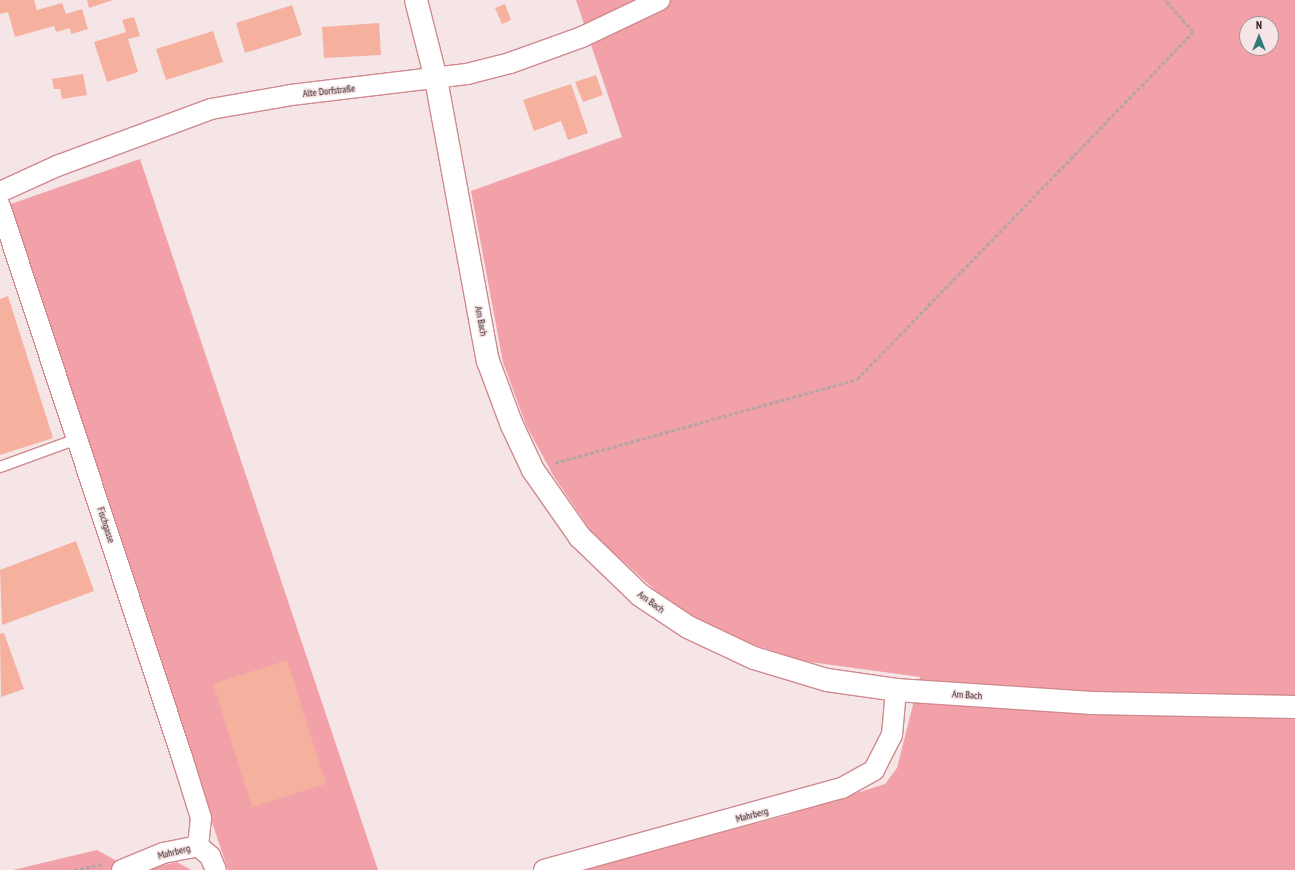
<!DOCTYPE html>
<html>
<head>
<meta charset="utf-8">
<style>
	body { margin:0 }
	#map { position:relative; width:1295px; height:870px; overflow:hidden; background:#f5e5e6; font-family:"PT Sans Narrow",sans-serif }
	div>[style] { position:absolute }
	.green>* { inset:0; background:#f1a1a7 }
	.building>* { inset:0; background:#f6b09e }
	.path>* { height:2.5px; margin-top:-1.25px; transform-origin:0; background:repeating-linear-gradient(90deg,#b7a4a6 0 4px,transparent 0 6px) }
	.roads { filter:drop-shadow(1px 0 #d0898e) drop-shadow(-1px 0 #d0898e) drop-shadow(0 1px #d0898e) drop-shadow(0 -1px #d0898e) }
	.service>* { height:10px; margin:-5px; padding:0 5px; transform-origin:5px; border-radius:5px; background:#fff }
	.minor>* { height:20px; margin:-10px; padding:0 10px; transform-origin:10px; border-radius:10px; background:#fff }
	.tertiary>* { height:22px; margin:-11px; padding:0 11px; transform-origin:11px; border-radius:11px; background:#fff }
	span { translate:-50% -50%; white-space:nowrap; text-align:center; line-height:1.15; -webkit-text-stroke:3px #f5e5e6; paint-order:stroke }
	.street-label { font-size:10px; color:#2c1215 }
	.north { position:absolute; left:1239px; top:16px; width:40px; height:40px; box-sizing:border-box; background:#f5e5e6; border:1px solid #a59192; border-radius:50%; rotate:0deg; font-size:11px; font-weight:700; line-height:16px; text-align:center; color:#2c1215 }
	.north::after { content:''; display:block; margin:auto; width:14px; height:18px; background:#327b7b; clip-path:polygon(50% 0,100% 100%,50% 72%,0 100%) }
</style>
</head>
<body>
<div id="map">
	<div class="green">
		<i style="clip-path:polygon(evenodd,576px 0,1295px 0,1295px 870px,580px 870px,784px 816px,885px 784px,897px 768px,920px 677px,803px 661px,734px 638px,693px 616px,656px 591px,593px 534px,553px 475px,526px 425px,503px 362px,471px 191px,622px 137px,576px 0,1247px 24px,1271px 24px,1271px 48px,1247px 48px,1247px 24px)"></i>
		<i style="clip-path:polygon(140px 159px,378px 870px,228px 870px,5px 206px)"></i>
		<i style="clip-path:polygon(97px 850px,133px 870px,13px 870px)"></i>
		<i style="clip-path:polygon(177px 862px,191px 870px,143px 870px)"></i>
	</div>
	<div class="building">
		<i style="clip-path:polygon(0 0,34px 0,37px 10px,62px 3px,66px 14px,82px 9px,88px 29px,71px 34px,70px 28px,56px 32px,54px 26px,15px 37px,8px 12px,0 14px)"></i>
		<i style="clip-path:polygon(87px 0,113px 0,89px 8px)"></i>
		<i style="clip-path:polygon(505px 4px,511px 20px,502px 24px,495px 8px)"></i>
		<i style="clip-path:polygon(292px 5px,302px 35px,245px 53px,236px 23px)"></i>
		<i style="clip-path:polygon(134px 17px,140px 36px,128px 39px,138px 72px,107px 82px,94px 42px,126px 32px,122px 20px)"></i>
		<i style="clip-path:polygon(379px 23px,381px 55px,324px 58px,322px 27px)"></i>
		<i style="clip-path:polygon(213px 31px,223px 62px,166px 80px,156px 49px)"></i>
		<i style="clip-path:polygon(83px 74px,87px 95px,62px 99px,60px 89px,54px 89px,52px 79px)"></i>
		<i style="clip-path:polygon(596px 75px,603px 95px,583px 102px,575px 82px)"></i>
		<i style="clip-path:polygon(571px 84px,588px 133px,568px 140px,561px 121px,534px 131px,523px 100px)"></i>
		<i style="clip-path:polygon(8px 296px,53px 438px,0 455px,0 299px)"></i>
		<i style="clip-path:polygon(76px 541px,94px 591px,2px 625px,0 570px)"></i>
		<i style="clip-path:polygon(4px 633px,24px 689px,1px 697px,0 634px)"></i>
		<i style="clip-path:polygon(287px 660px,326px 784px,252px 807px,213px 684px)"></i>
	</div>
	<div class="path">
		<i style="left:555px;top:463px;width:313px;rotate:-15.5deg"></i>
		<i style="left:857px;top:379px;width:483px;rotate:-45.9deg"></i>
		<i style="left:1193px;top:32px;width:43px;rotate:-131.2deg"></i>
		<i style="left:74px;top:870px;width:29px;rotate:-12deg"></i>
	</div>
	<div class="roads">
		<div class="service">
			<i style="left:0;top:467px;width:82px;rotate:-20deg"></i>
		</div>
		<div class="minor">
			<i style="left:0;top:192px;width:63px;rotate:-24.5deg"></i>
			<i style="left:57px;top:166px;width:164px;rotate:-20.3deg"></i>
			<i style="left:211px;top:109px;width:81px;rotate:-9.9deg"></i>
			<i style="left:291px;top:95px;width:177px;rotate:-6.8deg"></i>
			<i style="left:467px;top:74px;width:44px;rotate:-14.3deg"></i>
			<i style="left:510px;top:63px;width:77px;rotate:-19.9deg"></i>
			<i style="left:582px;top:37px;width:86px;rotate:-25.4deg"></i>
			<i style="left:0;top:206px;width:580px;rotate:71.72deg"></i>
			<i style="left:182px;top:757px;width:64px;rotate:72.7deg"></i>
			<i style="left:201px;top:818px;width:28px;rotate:96deg"></i>
			<i style="left:198px;top:846px;width:16px;rotate:40deg"></i>
			<i style="left:210px;top:856px;width:15px;rotate:67deg"></i>
			<i style="left:122px;top:870px;width:44px;rotate:-22.5deg"></i>
			<i style="left:163px;top:853px;width:36px;rotate:-11deg"></i>
			<i style="left:544px;top:870px;width:309px;rotate:-15.4deg"></i>
			<i style="left:842px;top:788px;width:37px;rotate:-29deg"></i>
			<i style="left:874px;top:770px;width:39px;rotate:-63deg"></i>
			<i style="left:892px;top:735px;width:45px;rotate:-84.9deg"></i>
		</div>
		<div class="tertiary">
			<i style="left:416px;top:0;width:81px;rotate:75.8deg"></i>
			<i style="left:436px;top:79px;width:287px;rotate:79.6deg"></i>
			<i style="left:488px;top:361px;width:66px;rotate:69.6deg"></i>
			<i style="left:511px;top:423px;width:52px;rotate:64.9deg"></i>
			<i style="left:533px;top:470px;width:82px;rotate:55deg"></i>
			<i style="left:580px;top:537px;width:83px;rotate:44deg"></i>
			<i style="left:640px;top:595px;width:58px;rotate:33.7deg"></i>
			<i style="left:688px;top:627px;width:73px;rotate:25.2deg"></i>
			<i style="left:754px;top:658px;width:76px;rotate:16.8deg"></i>
			<i style="left:827px;top:680px;width:70px;rotate:8.2deg"></i>
			<i style="left:896px;top:690px;width:197px;rotate:3.8deg"></i>
			<i style="left:1093px;top:703px;width:202px;rotate:1.1deg"></i>
		</div>
	</div>
	<div class="street-label">
		<span style="left:329px;top:91px;rotate:-6deg">Alte Dorfstraße</span>
		<span style="left:481px;top:321px;rotate:79deg">Am Bach</span>
		<span style="left:106px;top:525px;rotate:72deg">Fischgasse</span>
		<span style="left:651px;top:602px;rotate:36deg">Am Bach</span>
		<span style="left:967px;top:695px;rotate:4deg">Am Bach</span>
		<span style="left:752px;top:815px;rotate:-15deg">Mahrberg</span>
		<span style="left:174px;top:852px;rotate:-14deg">Mahrberg</span>
	</div>
	<div class="north">N</div>
</div>
</body>
</html>
